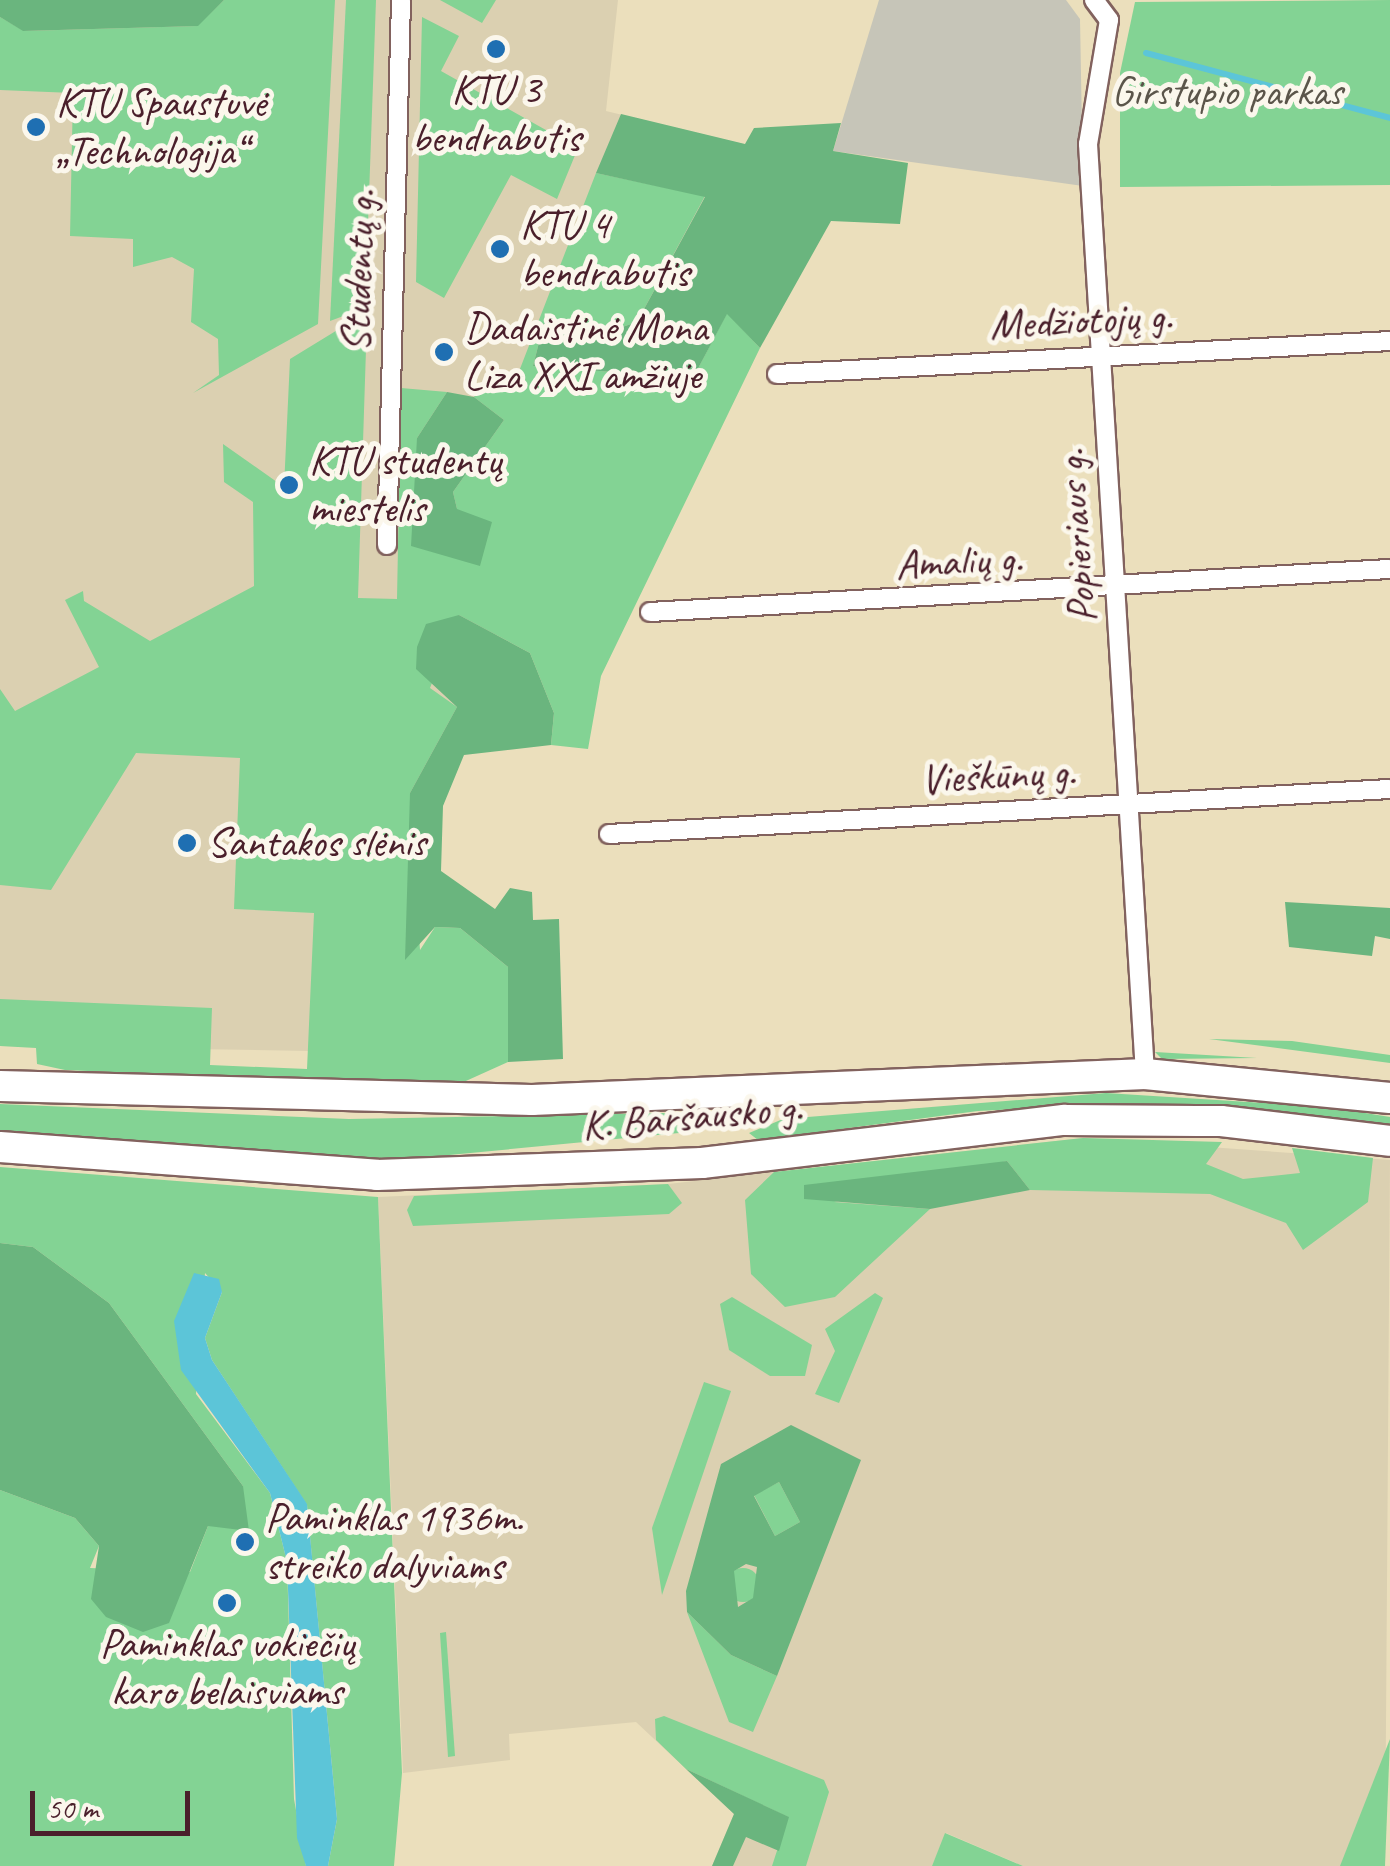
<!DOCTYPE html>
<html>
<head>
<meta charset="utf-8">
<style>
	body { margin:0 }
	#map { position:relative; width:1390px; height:1866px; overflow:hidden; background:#ebdfbc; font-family:Caveat,sans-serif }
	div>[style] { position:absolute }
	.built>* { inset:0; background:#dbd0b1 }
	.industrial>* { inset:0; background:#c6c5b8 }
	.green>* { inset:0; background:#83d394 }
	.round { border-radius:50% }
	.forest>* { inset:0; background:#6ab57e }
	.water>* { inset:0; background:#5cc5d8 }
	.stream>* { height:6px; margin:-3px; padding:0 3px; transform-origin:3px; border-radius:3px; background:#5cc5d8 }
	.roads { filter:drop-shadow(2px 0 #82625e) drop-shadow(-2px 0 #82625e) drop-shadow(0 2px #82625e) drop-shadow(0 -2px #82625e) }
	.street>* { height:18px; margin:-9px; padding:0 9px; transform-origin:9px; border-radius:9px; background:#fff }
	.primary>* { height:30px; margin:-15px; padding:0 15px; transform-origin:15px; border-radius:15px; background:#fff }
	.dots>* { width:28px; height:28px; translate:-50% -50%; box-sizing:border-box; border:5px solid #fbf7ec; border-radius:50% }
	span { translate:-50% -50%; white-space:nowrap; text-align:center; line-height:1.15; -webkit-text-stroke:10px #fbf7ec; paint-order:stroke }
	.poi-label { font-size:42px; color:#4a1f2b }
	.left { translate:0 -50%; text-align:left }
	.park-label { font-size:42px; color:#5b554a }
	.street-label { font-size:42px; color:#4a1f2b }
	.scale { position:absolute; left:30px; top:1791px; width:160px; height:45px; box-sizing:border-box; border:5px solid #4a1f2b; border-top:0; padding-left:12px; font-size:30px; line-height:35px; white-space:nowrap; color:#4a1f2b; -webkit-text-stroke:8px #fbf7ec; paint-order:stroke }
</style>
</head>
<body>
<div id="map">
	<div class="built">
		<i style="clip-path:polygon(0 0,618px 0,606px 111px,764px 149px,496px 635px,312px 1051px,0 1046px)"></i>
		<i style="clip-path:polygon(1083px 1138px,1390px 1160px,1385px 1866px,1023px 1866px,946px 1833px,932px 1866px,712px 1866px,734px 1814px,636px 1722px,509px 1734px,510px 1760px,403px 1773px,378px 1197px,668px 1184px)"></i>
	</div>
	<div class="industrial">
		<i style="clip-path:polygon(879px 0,1066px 0,1080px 19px,1083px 186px,833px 151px)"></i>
	</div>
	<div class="green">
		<i style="clip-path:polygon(224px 0,335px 0,318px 324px,193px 393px,219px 375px,218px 339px,191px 322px,194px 269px,172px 257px,133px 267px,133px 239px,70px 236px,73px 93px,0 90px,0 17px,24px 31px,197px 26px)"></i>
		<i style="clip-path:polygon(346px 0,376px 0,365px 308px,330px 321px)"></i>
		<i style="clip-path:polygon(440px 0,496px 0,482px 23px)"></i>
		<i style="clip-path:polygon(1390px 0,1390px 185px,1120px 187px,1120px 73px,1135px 2px)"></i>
		<i style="clip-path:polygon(422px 17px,459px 36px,441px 71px,578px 148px,557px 199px,511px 175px,444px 298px,416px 282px)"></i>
		<i style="clip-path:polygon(596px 173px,705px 196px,637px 322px,590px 338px,546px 315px,533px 366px,693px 378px,727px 313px,760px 348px,601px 676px,588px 749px,551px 745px,554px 713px,530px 653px,459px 615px,430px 688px,457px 707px,410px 793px,420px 950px,435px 927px,460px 928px,508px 967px,508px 1062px,457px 1085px,360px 1083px,65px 1070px,37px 1064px,36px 1048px,0 1046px,0 999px,212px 1008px,210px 1065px,307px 1069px,314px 913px,234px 909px,240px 758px,136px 753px,51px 890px,0 885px,0 689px,15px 711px,99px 667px,65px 600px,83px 591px,84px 601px,150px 641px,254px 586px,253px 502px,224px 482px,223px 444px,284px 487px,290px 359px,357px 318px,367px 318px,358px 598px,397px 599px,401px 388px,447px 392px,417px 438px,457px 509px,453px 492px,504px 420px,474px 397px,482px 383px,511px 392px)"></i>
		<i style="clip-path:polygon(1209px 1039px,1292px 1041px,1390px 1055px,1390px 1063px)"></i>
		<i style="clip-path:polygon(1155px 1052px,1257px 1058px,1162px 1059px)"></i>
		<i style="clip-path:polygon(1106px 1093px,1328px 1107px,1390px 1117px,1390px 1126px,1120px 1104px,978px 1111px,758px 1140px,749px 1133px,783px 1119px)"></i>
		<i style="clip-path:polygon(0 1104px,349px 1119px,663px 1113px,675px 1115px,679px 1133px,407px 1159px,265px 1154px,0 1133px)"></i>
		<i style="clip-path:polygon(1083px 1138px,1222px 1142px,1206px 1164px,1243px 1179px,1300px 1173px,1292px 1148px,1373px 1158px,1368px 1202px,1303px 1250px,1286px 1223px,1210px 1194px,1030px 1190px,1007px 1161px,834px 1202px,930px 1209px,835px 1297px,785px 1307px,751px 1274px,745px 1200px,774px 1172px)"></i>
		<i style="clip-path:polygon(0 1167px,378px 1197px,402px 1773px,394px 1866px,328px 1866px,337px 1819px,307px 1505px,212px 1360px,205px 1338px,222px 1292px,205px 1273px,196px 1394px,270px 1493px,287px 1562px,294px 1799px,306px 1866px,0 1866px,0 1490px,75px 1518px,99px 1546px,90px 1568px,190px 1572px,208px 1526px,243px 1486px,109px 1303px,33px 1247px,0 1243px)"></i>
		<i style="clip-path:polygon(668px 1184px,682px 1203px,669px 1214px,413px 1226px,407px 1210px,414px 1196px)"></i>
		<i style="clip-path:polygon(875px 1293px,883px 1298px,839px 1403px,815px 1394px,835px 1351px,825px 1329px)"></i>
		<i style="clip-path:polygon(732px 1297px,812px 1345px,805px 1376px,770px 1376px,729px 1350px,720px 1304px)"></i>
		<i style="clip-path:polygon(704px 1382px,731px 1391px,662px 1595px,652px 1528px)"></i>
		<i style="clip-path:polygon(779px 1482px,800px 1522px,775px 1536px,754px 1495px)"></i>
		<i class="round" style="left:726px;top:1568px;width:34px;height:34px"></i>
		<i style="clip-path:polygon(687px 1612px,731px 1655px,777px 1676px,753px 1732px,729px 1722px)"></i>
		<i style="clip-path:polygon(446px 1632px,455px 1756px,448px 1757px,440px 1633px)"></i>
		<i style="clip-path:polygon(664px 1716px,824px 1780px,829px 1792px,806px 1866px,772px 1866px,788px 1817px,686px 1769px,656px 1740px,655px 1719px)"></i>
		<i style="clip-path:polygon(1390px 1739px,1385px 1866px,1340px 1866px)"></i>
		<i style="clip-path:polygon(945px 1833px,1023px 1866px,932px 1866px)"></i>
	</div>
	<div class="forest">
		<i style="clip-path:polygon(0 0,224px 0,198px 26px,23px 31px,0 17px)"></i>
		<i style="clip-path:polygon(621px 114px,745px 144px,754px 128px,841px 123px,833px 151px,908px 163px,900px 224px,831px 221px,760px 348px,727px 314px,693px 378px,533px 366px,546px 315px,590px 338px,637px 322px,705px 197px,596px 173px)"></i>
		<i style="clip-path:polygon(447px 392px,474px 397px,504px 420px,453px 492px,457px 509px,492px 522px,480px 566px,411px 546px,417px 438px)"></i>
		<i style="clip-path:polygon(459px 615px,530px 653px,554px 713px,551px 745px,464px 755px,443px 806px,441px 871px,495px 909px,510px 888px,532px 892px,533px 920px,559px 919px,563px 1059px,508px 1062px,508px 967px,460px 928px,435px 927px,405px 960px,410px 793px,457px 707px,416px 669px,417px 647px,426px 624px)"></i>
		<i style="clip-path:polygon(1285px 902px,1390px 908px,1390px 939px,1375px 936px,1372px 956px,1289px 947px)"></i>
		<i style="clip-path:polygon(1007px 1161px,1030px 1190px,930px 1209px,804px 1199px,804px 1185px)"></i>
		<i style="clip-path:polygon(0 1243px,33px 1247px,109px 1303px,243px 1486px,249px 1531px,208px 1526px,169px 1623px,143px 1632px,106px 1617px,91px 1599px,99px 1546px,75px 1518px,0 1490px)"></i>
		<i style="clip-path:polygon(evenodd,791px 1425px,861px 1460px,777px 1676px,731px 1655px,687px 1612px,686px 1591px,721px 1464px,791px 1425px,779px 1482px,800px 1522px,775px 1536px,754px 1496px,779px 1482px,791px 1425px,746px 1564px,757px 1567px,753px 1598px,738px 1607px,734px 1571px,746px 1564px)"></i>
		<i style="clip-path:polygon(686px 1769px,789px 1817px,779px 1851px,746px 1837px,733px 1866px,712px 1866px,734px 1814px)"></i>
	</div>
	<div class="water">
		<i style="clip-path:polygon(194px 1273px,219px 1279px,222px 1292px,205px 1338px,212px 1360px,307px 1504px,337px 1819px,328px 1866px,306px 1866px,297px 1838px,287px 1562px,270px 1493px,181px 1370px,174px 1321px)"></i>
	</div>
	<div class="stream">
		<i style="left:1146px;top:53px;width:253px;rotate:14.9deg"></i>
	</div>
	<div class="roads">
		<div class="street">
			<i style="left:1094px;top:0;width:25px;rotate:53deg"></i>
			<i style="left:1109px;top:20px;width:126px;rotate:99.6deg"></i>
			<i style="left:1088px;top:144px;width:932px;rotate:86.49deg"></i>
			<i style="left:777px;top:374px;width:614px;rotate:-3.08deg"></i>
			<i style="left:387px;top:545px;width:545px;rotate:-88.53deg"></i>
			<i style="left:650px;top:612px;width:741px;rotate:-3.33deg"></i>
			<i style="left:609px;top:834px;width:782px;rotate:-3.3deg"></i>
		</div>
		<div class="primary">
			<i style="left:0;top:1086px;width:532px;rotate:1.51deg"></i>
			<i style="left:532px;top:1100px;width:614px;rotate:-2.43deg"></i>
			<i style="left:1145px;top:1074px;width:246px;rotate:5.6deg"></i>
			<i style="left:0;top:1147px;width:378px;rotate:4.2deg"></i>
			<i style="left:377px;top:1175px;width:325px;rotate:-2.1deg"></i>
			<i style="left:702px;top:1163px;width:366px;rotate:-6.8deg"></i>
			<i style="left:1065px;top:1120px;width:156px;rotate:0.4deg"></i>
			<i style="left:1221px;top:1121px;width:170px;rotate:6.7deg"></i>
		</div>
	</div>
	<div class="dots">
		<i style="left:496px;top:49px;background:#1f6fb2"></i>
		<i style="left:36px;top:127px;background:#1f6fb2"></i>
		<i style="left:500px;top:249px;background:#1f6fb2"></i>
		<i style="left:444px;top:352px;background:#1f6fb2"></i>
		<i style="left:289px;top:485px;background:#1f6fb2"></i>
		<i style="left:187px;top:843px;background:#1f6fb2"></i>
		<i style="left:245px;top:1542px;background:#1f6fb2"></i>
		<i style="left:227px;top:1603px;background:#1f6fb2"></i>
	</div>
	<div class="poi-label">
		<span style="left:496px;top:114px">KTU 3<br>bendrabutis</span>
		<span class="left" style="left:56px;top:127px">KTU Spaustuvė<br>„Technologija“</span>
		<span class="left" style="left:520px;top:249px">KTU 4<br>bendrabutis</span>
		<span class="left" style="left:464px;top:352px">Dadaistinė Mona<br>Liza XXI amžiuje</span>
		<span class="left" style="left:309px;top:485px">KTU studentų<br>miestelis</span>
		<span class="left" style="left:207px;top:843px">Santakos slėnis</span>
		<span class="left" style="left:265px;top:1542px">Paminklas 1936m.<br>streiko dalyviams</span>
		<span style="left:227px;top:1668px">Paminklas vokiečių<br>karo belaisviams</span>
	</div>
	<div class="park-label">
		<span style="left:1227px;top:92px">Girstupio parkas</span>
	</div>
	<div class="street-label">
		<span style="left:359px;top:271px;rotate:-88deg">Studentų g.</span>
		<span style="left:1081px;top:321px;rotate:-3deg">Medžiotojų g.</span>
		<span style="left:1077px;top:536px;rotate:-94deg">Popieriaus g.</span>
		<span style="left:959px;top:562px;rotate:-3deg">Amalių g.</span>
		<span style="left:998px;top:776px;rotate:-3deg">Vieškūnų g.</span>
		<span style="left:692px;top:1117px;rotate:-5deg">K. Baršausko g.</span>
	</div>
	<div class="scale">50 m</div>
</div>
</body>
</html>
